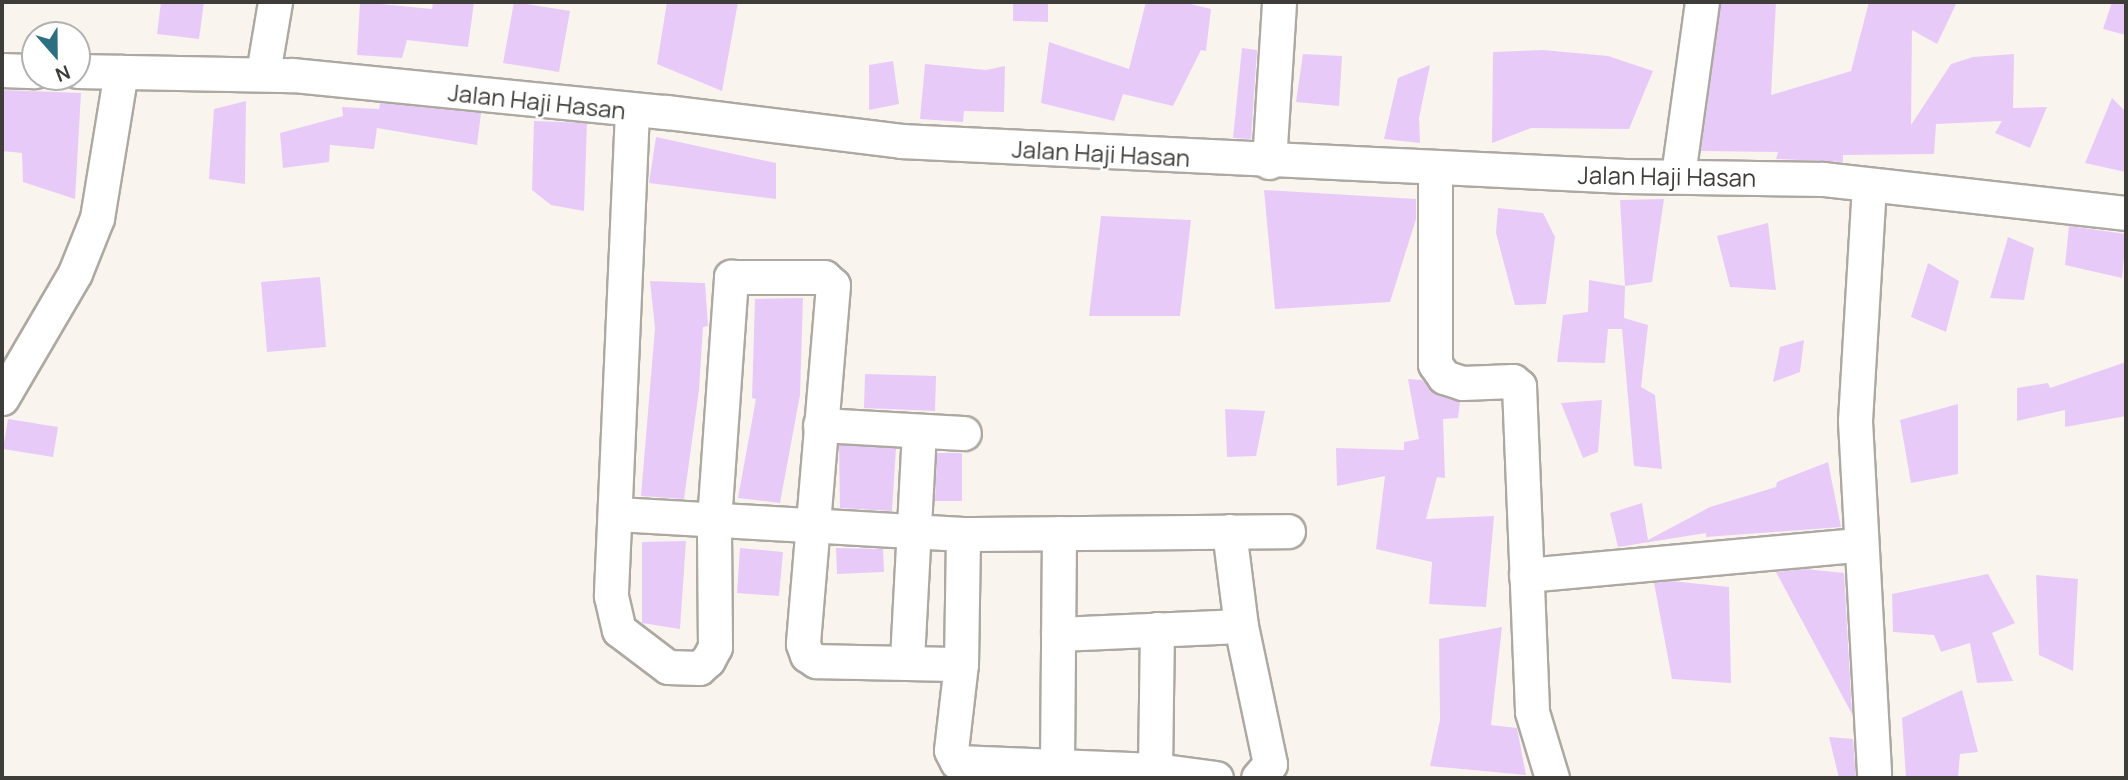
<!DOCTYPE html>
<html>
<head>
<meta charset="utf-8">
<style>
	body { margin:0 }
	#map { position:relative; width:2128px; height:780px; overflow:hidden; background:#f9f5ee; font-family:Manrope,sans-serif }
	div>[style] { position:absolute }
	.building>* { inset:0; background:#e8caf9 }
	.roads { filter:drop-shadow(2px 0 #ada9a2) drop-shadow(-2px 0 #ada9a2) drop-shadow(0 2px #ada9a2) drop-shadow(0 -2px #ada9a2) }
	.minor>* { height:33px; margin:-16.5px; padding:0 16.5px; transform-origin:16.5px; border-radius:16.5px; background:#fff }
	span { translate:-50% -50%; white-space:nowrap; text-align:center; line-height:1.15; -webkit-text-stroke:5px #fff; paint-order:stroke }
	.street-label { font-size:24px; color:#3e3d3a }
	.frame { position:absolute; inset:0; border:4px solid #3e3d3a; pointer-events:none }
	.north { position:absolute; left:21px; top:21px; width:70px; height:70px; box-sizing:border-box; background:#fff; border:2px solid #b2b1b0; border-radius:50%; rotate:159deg; font-size:19px; font-weight:700; line-height:28px; text-align:center; color:#3e3d3a }
	.north::after { content:''; display:block; margin:auto; width:24px; height:32px; background:#2c6f81; clip-path:polygon(50% 0,100% 100%,50% 72%,0 100%) }
</style>
</head>
<body>
<div id="map">
	<div class="building">
		<i style="clip-path:polygon(161px 2px,204px 2px,199px 39px,157px 34px)"></i>
		<i style="clip-path:polygon(360px 2px,432px 9px,433px 2px,474px 2px,468px 47px,407px 40px,402px 58px,357px 55px)"></i>
		<i style="clip-path:polygon(514px 2px,570px 11px,559px 72px,503px 63px)"></i>
		<i style="clip-path:polygon(667px 2px,738px 2px,722px 91px,657px 64px)"></i>
		<i style="clip-path:polygon(1013px 2px,1048px 2px,1048px 22px,1013px 21px)"></i>
		<i style="clip-path:polygon(1146px 2px,1182px 2px,1211px 9px,1206px 51px,1201px 50px,1173px 106px,1123px 94px,1114px 121px,1041px 103px,1049px 42px,1129px 69px)"></i>
		<i style="clip-path:polygon(1721px 2px,1776px 2px,1771px 95px,1851px 71px,1869px 2px,1957px 2px,1937px 44px,1912px 30px,1911px 125px,1951px 64px,1973px 57px,2014px 54px,2013px 108px,2047px 107px,2030px 148px,1995px 133px,2002px 121px,1936px 124px,1934px 154px,1843px 155px,1843px 162px,1776px 159px,1778px 152px,1701px 151px)"></i>
		<i style="clip-path:polygon(2112px 2px,2126px 2px,2126px 35px,2103px 29px)"></i>
		<i style="clip-path:polygon(1242px 48px,1257px 50px,1251px 139px,1233px 138px)"></i>
		<i style="clip-path:polygon(1543px 50px,1608px 56px,1653px 71px,1629px 129px,1531px 128px,1492px 143px,1493px 52px)"></i>
		<i style="clip-path:polygon(1303px 54px,1342px 56px,1339px 106px,1296px 102px)"></i>
		<i style="clip-path:polygon(893px 61px,899px 104px,869px 110px,869px 65px)"></i>
		<i style="clip-path:polygon(925px 64px,986px 70px,1005px 66px,1004px 112px,964px 111px,963px 122px,920px 119px)"></i>
		<i style="clip-path:polygon(1430px 65px,1419px 118px,1420px 143px,1384px 139px,1398px 78px)"></i>
		<i style="clip-path:polygon(2px 90px,81px 93px,75px 199px,23px 182px,22px 153px,2px 151px)"></i>
		<i style="clip-path:polygon(2112px 98px,2126px 112px,2126px 172px,2085px 163px)"></i>
		<i style="clip-path:polygon(246px 101px,245px 184px,209px 179px,214px 109px)"></i>
		<i style="clip-path:polygon(380px 103px,481px 113px,477px 145px,377px 128px,374px 149px,330px 145px,329px 162px,283px 168px,280px 133px,343px 116px,342px 107px,379px 109px)"></i>
		<i style="clip-path:polygon(534px 121px,587px 123px,584px 211px,551px 205px,532px 190px)"></i>
		<i style="clip-path:polygon(656px 137px,776px 163px,776px 199px,649px 183px)"></i>
		<i style="clip-path:polygon(1264px 190px,1416px 199px,1416px 219px,1390px 302px,1275px 309px)"></i>
		<i style="clip-path:polygon(1664px 199px,1652px 282px,1625px 286px,1620px 200px)"></i>
		<i style="clip-path:polygon(1498px 208px,1543px 213px,1555px 237px,1546px 304px,1515px 305px,1496px 233px)"></i>
		<i style="clip-path:polygon(1101px 216px,1191px 220px,1180px 316px,1089px 316px)"></i>
		<i style="clip-path:polygon(1768px 223px,1776px 290px,1730px 287px,1717px 236px)"></i>
		<i style="clip-path:polygon(2069px 226px,2126px 234px,2122px 278px,2065px 265px)"></i>
		<i style="clip-path:polygon(2008px 237px,2034px 248px,2024px 300px,1990px 298px)"></i>
		<i style="clip-path:polygon(1928px 263px,1959px 281px,1946px 332px,1911px 317px)"></i>
		<i style="clip-path:polygon(320px 277px,326px 347px,267px 352px,261px 282px)"></i>
		<i style="clip-path:polygon(1589px 280px,1625px 286px,1624px 318px,1648px 325px,1641px 387px,1655px 395px,1662px 469px,1634px 466px,1622px 329px,1608px 329px,1605px 363px,1557px 362px,1563px 315px,1588px 312px)"></i>
		<i style="clip-path:polygon(650px 281px,705px 283px,708px 326px,703px 327px,699px 390px,684px 499px,641px 496px,655px 328px)"></i>
		<i style="clip-path:polygon(803px 298px,800px 395px,780px 503px,738px 498px,756px 399px,752px 398px,755px 299px)"></i>
		<i style="clip-path:polygon(1804px 340px,1800px 372px,1773px 382px,1780px 347px)"></i>
		<i style="clip-path:polygon(2126px 362px,2126px 416px,2065px 427px,2065px 410px,2017px 421px,2017px 388px,2048px 383px,2050px 388px)"></i>
		<i style="clip-path:polygon(865px 374px,936px 376px,935px 411px,864px 408px)"></i>
		<i style="clip-path:polygon(1408px 379px,1422px 380px,1437px 395px,1460px 402px,1458px 418px,1443px 419px,1445px 478px,1437px 477px,1426px 519px,1494px 516px,1486px 607px,1429px 604px,1432px 562px,1376px 549px,1385px 476px,1337px 486px,1336px 448px,1404px 450px,1404px 442px,1419px 439px)"></i>
		<i style="clip-path:polygon(1602px 400px,1598px 452px,1583px 458px,1561px 403px)"></i>
		<i style="clip-path:polygon(1958px 404px,1958px 474px,1911px 483px,1900px 420px)"></i>
		<i style="clip-path:polygon(1225px 409px,1265px 411px,1256px 456px,1227px 457px)"></i>
		<i style="clip-path:polygon(8px 419px,58px 427px,53px 457px,3px 449px)"></i>
		<i style="clip-path:polygon(839px 445px,896px 448px,892px 511px,840px 508px)"></i>
		<i style="clip-path:polygon(937px 453px,962px 453px,962px 501px,935px 501px)"></i>
		<i style="clip-path:polygon(1828px 462px,1841px 527px,1706px 537px,1706px 533px,1618px 547px,1610px 513px,1642px 503px,1648px 540px,1710px 507px,1776px 487px,1777px 482px)"></i>
		<i style="clip-path:polygon(686px 541px,680px 629px,642px 623px,642px 542px)"></i>
		<i style="clip-path:polygon(740px 548px,783px 552px,779px 596px,737px 593px)"></i>
		<i style="clip-path:polygon(836px 548px,883px 549px,884px 572px,837px 574px)"></i>
		<i style="clip-path:polygon(1805px 569px,1844px 573px,1852px 714px,1776px 572px)"></i>
		<i style="clip-path:polygon(1988px 574px,2015px 623px,1992px 633px,2013px 681px,1977px 683px,1970px 643px,1941px 652px,1934px 635px,1893px 632px,1892px 594px)"></i>
		<i style="clip-path:polygon(2036px 575px,2078px 579px,2073px 671px,2039px 655px)"></i>
		<i style="clip-path:polygon(1671px 581px,1729px 587px,1731px 683px,1672px 679px,1654px 583px)"></i>
		<i style="clip-path:polygon(1502px 627px,1491px 725px,1517px 728px,1526px 775px,1430px 766px,1440px 720px,1439px 639px)"></i>
		<i style="clip-path:polygon(1962px 690px,1978px 752px,1960px 754px,1958px 778px,1906px 778px,1902px 718px)"></i>
		<i style="clip-path:polygon(1829px 737px,1853px 739px,1856px 778px,1839px 778px)"></i>
	</div>
	<div class="roads">
		<div class="minor">
			<i style="left:2px;top:70px;width:33px;rotate:2deg"></i>
			<i style="left:77px;top:71px;width:216px;rotate:1.1deg"></i>
			<i style="left:293px;top:75px;width:375px;rotate:5.7deg"></i>
			<i style="left:666px;top:112px;width:237px;rotate:7deg"></i>
			<i style="left:901px;top:141px;width:725px;rotate:2.77deg"></i>
			<i style="left:1625px;top:176px;width:198px;rotate:0.9deg"></i>
			<i style="left:1823px;top:179px;width:305px;rotate:6.4deg"></i>
			<i style="left:263px;top:73px;width:72px;rotate:-80.4deg"></i>
			<i style="left:632px;top:111px;width:485px;rotate:92.5deg"></i>
			<i style="left:611px;top:596px;width:35px;rotate:77deg"></i>
			<i style="left:619px;top:630px;width:61px;rotate:37.1deg"></i>
			<i style="left:668px;top:667px;width:31px;rotate:2deg"></i>
			<i style="left:699px;top:668px;width:12px;rotate:-42deg"></i>
			<i style="left:708px;top:660px;width:15px;rotate:-62deg"></i>
			<i style="left:715px;top:647px;width:126px;rotate:-90.5deg"></i>
			<i style="left:714px;top:521px;width:245px;rotate:-86deg"></i>
			<i style="left:731px;top:277px;width:93px"></i>
			<i style="left:824px;top:277px;width:12px;rotate:42deg"></i>
			<i style="left:833px;top:285px;width:360px;rotate:94.8deg"></i>
			<i style="left:803px;top:644px;width:12px;rotate:70deg"></i>
			<i style="left:807px;top:655px;width:11px;rotate:34deg"></i>
			<i style="left:816px;top:661px;width:145px;rotate:1.2deg"></i>
			<i style="left:1269px;top:162px;width:160px;rotate:-86.4deg"></i>
			<i style="left:1435px;top:168px;width:196px;rotate:90deg"></i>
			<i style="left:1435px;top:364px;width:16px;rotate:55deg"></i>
			<i style="left:1444px;top:377px;width:19px;rotate:18deg"></i>
			<i style="left:1462px;top:383px;width:51px;rotate:-2.2deg"></i>
			<i style="left:1513px;top:381px;width:8px;rotate:40deg"></i>
			<i style="left:1519px;top:386px;width:326px;rotate:87.7deg"></i>
			<i style="left:1532px;top:712px;width:69px;rotate:73.1deg"></i>
			<i style="left:1678px;top:175px;width:175px;rotate:-82.1deg"></i>
			<i style="left:1869px;top:185px;width:236px;rotate:93.4deg"></i>
			<i style="left:1855px;top:421px;width:353px;rotate:86.9deg"></i>
			<i style="left:2px;top:398px;width:145px;rotate:-59.7deg"></i>
			<i style="left:75px;top:273px;width:59px;rotate:-68.2deg"></i>
			<i style="left:97px;top:218px;width:148px;rotate:-80.7deg"></i>
			<i style="left:820px;top:425px;width:144px;rotate:3.2deg"></i>
			<i style="left:616px;top:514px;width:348px;rotate:3.3deg"></i>
			<i style="left:1229px;top:531px;width:96px;rotate:82.8deg"></i>
			<i style="left:1241px;top:626px;width:141px;rotate:78.1deg"></i>
			<i style="left:1270px;top:764px;width:18px;rotate:131deg"></i>
			<i style="left:1526px;top:575px;width:333px;rotate:-5.2deg"></i>
			<i style="left:1058px;top:634px;width:183px;rotate:-2.5deg"></i>
			<i style="left:907px;top:660px;width:228px;rotate:-87deg"></i>
			<i style="left:1057px;top:764px;width:231px;rotate:-89.5deg"></i>
			<i style="left:1155px;top:770px;width:141px;rotate:-89.2deg"></i>
			<i style="left:1216px;top:778px;width:62px;rotate:-172.5deg"></i>
			<i style="left:1155px;top:770px;width:198px;rotate:-177.7deg"></i>
			<i style="left:957px;top:762px;width:13px;rotate:-117deg"></i>
			<i style="left:951px;top:750px;width:87px;rotate:-83.4deg"></i>
			<i style="left:961px;top:664px;width:130px;rotate:-89.1deg"></i>
			<i style="left:963px;top:534px;width:325px;rotate:-0.5deg"></i>
		</div>
	</div>
	<div class="street-label">
		<span style="left:537px;top:101px;rotate:6deg">Jalan Haji Hasan</span>
		<span style="left:1101px;top:153px;rotate:3deg">Jalan Haji Hasan</span>
		<span style="left:1667px;top:176px;rotate:1deg">Jalan Haji Hasan</span>
	</div>
	<div class="frame"></div>
	<div class="north">N</div>
</div>
</body>
</html>
